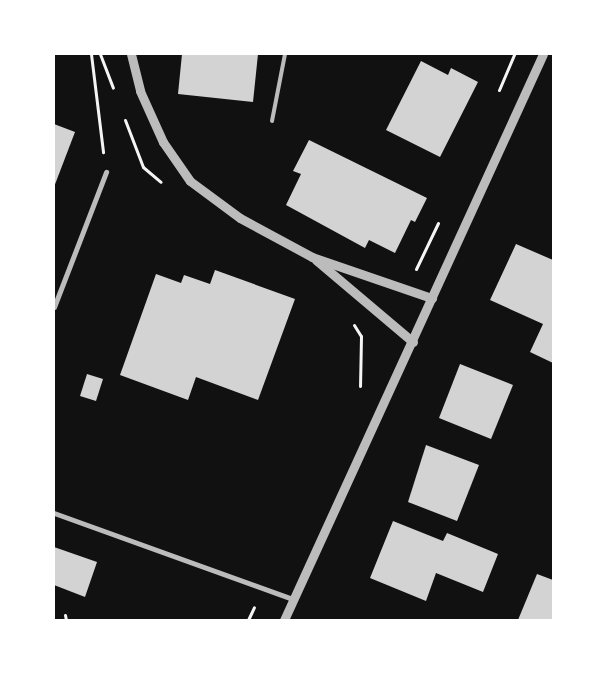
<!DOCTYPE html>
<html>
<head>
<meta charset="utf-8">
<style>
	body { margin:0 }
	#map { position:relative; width:607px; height:674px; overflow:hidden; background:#111; font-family:"Golos Text",sans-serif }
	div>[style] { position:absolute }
	.building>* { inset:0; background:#d3d3d3 }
	.path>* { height:3px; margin:-1.5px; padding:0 1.5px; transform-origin:1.5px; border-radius:1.5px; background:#f5f5f5 }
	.service>* { height:4px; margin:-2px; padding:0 2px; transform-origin:2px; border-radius:2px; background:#bcbcbc }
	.minor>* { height:5px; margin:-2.5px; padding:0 2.5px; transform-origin:2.5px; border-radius:2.5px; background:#bcbcbc }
	.tertiary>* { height:9px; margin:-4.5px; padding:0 4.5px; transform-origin:4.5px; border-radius:4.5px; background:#bcbcbc }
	span { translate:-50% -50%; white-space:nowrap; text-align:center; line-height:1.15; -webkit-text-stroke:4px #fff; paint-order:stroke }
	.frame { position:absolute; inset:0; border:55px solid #fff; pointer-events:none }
</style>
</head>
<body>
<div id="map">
	<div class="building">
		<i style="clip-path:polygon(182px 54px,258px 54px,253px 102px,178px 94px)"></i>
		<i style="clip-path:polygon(421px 61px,448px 75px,451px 68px,478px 82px,440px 157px,386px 130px)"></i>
		<i style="clip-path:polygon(54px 124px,75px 132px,54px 187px)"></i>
		<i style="clip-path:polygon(309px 140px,427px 198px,415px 222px,411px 220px,395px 253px,369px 240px,365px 248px,286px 205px,301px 174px,293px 171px)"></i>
		<i style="clip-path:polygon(516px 244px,553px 260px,553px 363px,530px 352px,543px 324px,490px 300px)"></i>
		<i style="clip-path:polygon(215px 270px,295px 299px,258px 400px,196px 377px,188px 400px,120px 375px,156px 274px,181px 283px,184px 275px,210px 284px)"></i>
		<i style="clip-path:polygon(460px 364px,513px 385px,491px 439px,439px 418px)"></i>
		<i style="clip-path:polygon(87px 374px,103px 379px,96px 401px,80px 396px)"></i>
		<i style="clip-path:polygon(426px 445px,479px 465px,457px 521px,408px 502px)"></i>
		<i style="clip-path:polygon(393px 521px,443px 541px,447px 533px,498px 554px,483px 592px,436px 573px,426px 601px,370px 578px)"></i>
		<i style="clip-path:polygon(54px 547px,97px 562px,85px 597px,54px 585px)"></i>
		<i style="clip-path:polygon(537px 574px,553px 580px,553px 620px,518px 620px)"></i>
	</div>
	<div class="path">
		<i style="left:91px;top:54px;width:99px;rotate:83deg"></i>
		<i style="left:100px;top:54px;width:36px;rotate:69deg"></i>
		<i style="left:499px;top:90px;width:39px;rotate:-67deg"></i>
		<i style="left:125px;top:120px;width:50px;rotate:69deg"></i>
		<i style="left:143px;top:167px;width:23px;rotate:40deg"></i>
		<i style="left:416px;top:269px;width:51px;rotate:-64.4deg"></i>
		<i style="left:354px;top:325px;width:13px;rotate:58deg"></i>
		<i style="left:361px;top:336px;width:50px;rotate:91.1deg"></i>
		<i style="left:65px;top:615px;width:5px;rotate:79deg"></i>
		<i style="left:248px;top:620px;width:14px;rotate:-65deg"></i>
	</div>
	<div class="service">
		<i style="left:272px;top:121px;width:68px;rotate:-79deg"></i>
	</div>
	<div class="minor">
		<i style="left:54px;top:307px;width:145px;rotate:-68.9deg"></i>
		<i style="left:54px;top:513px;width:254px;rotate:19.8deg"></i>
	</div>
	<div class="tertiary">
		<i style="left:131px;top:54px;width:38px;rotate:76deg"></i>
		<i style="left:140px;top:91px;width:56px;rotate:65.7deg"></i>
		<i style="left:163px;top:142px;width:47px;rotate:55.3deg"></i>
		<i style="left:190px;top:181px;width:62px;rotate:36.5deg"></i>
		<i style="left:240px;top:218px;width:82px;rotate:28.4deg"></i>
		<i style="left:312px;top:257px;width:127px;rotate:18.9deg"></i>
		<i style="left:316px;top:260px;width:127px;rotate:40.2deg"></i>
		<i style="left:284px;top:620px;width:622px;rotate:-65.41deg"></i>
	</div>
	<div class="frame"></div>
</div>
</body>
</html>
